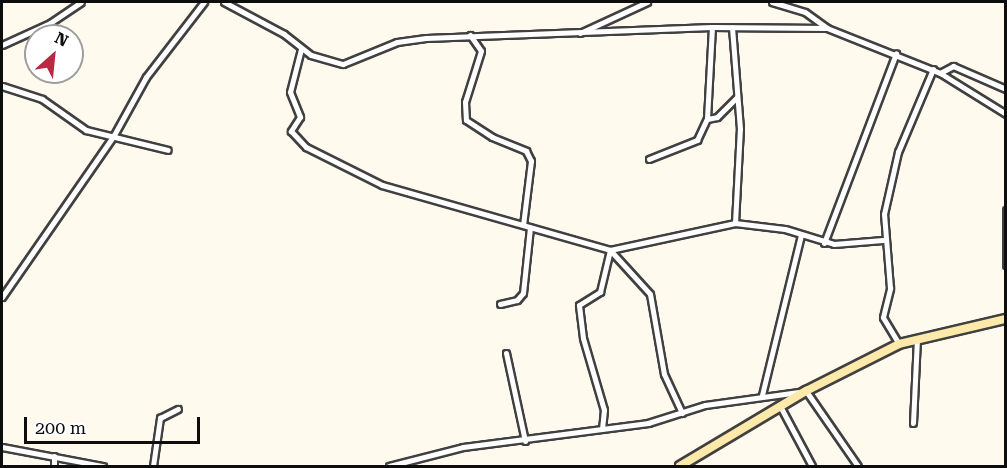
<!DOCTYPE html>
<html>
<head>
<meta charset="utf-8">
<style>
	body { margin:0 }
	#map { position:relative; width:1007px; height:468px; overflow:hidden; background:#fff9ee; font-family:"Roboto Serif",serif }
	div>[style] { position:absolute }
	.roads { filter:drop-shadow(2px 0 #404040) drop-shadow(-2px 0 #404040) drop-shadow(0 2px #404040) drop-shadow(0 -2px #404040) }
	.street>* { height:5px; margin:-2.5px; padding:0 2.5px; transform-origin:2.5px; border-radius:2.5px; background:#fff }
	.secondary>* { height:8px; margin:-4px; padding:0 4px; transform-origin:4px; border-radius:4px; background:#fde9aa }
	span { translate:-50% -50%; white-space:nowrap; text-align:center; line-height:1.15; -webkit-text-stroke:6px #fff; paint-order:stroke }
	.frame { position:absolute; inset:0; border:3px solid #0d0d0d; pointer-events:none }
	.north { position:absolute; left:24px; top:24px; width:60px; height:60px; box-sizing:border-box; background:#fff; border:2px solid #9e9e9e; border-radius:50%; rotate:27deg; font-size:16px; font-weight:700; line-height:24px; text-align:center; color:#0d0d0d }
	.north::after { content:''; display:block; margin:auto; width:21px; height:27px; background:#b92943; clip-path:polygon(50% 0,100% 100%,50% 72%,0 100%) }
	.scale { position:absolute; left:24px; top:417px; width:176px; height:27px; box-sizing:border-box; border:3px solid #0d0d0d; border-top:0; padding-left:8px; font-size:18px; line-height:21px; white-space:nowrap; color:#0d0d0d; -webkit-text-stroke:4px #fff; paint-order:stroke }
</style>
</head>
<body>
<div id="map">
	<div class="roads">
		<div class="street">
			<i style="left:224px;top:2px;width:68px;rotate:28.1deg"></i>
			<i style="left:284px;top:34px;width:34px;rotate:38deg"></i>
			<i style="left:311px;top:55px;width:33px;rotate:16deg"></i>
			<i style="left:343px;top:64px;width:58px;rotate:-22.2deg"></i>
			<i style="left:397px;top:42px;width:29px;rotate:-8deg"></i>
			<i style="left:426px;top:38px;width:286px;rotate:-2.2deg"></i>
			<i style="left:712px;top:27px;width:115px;rotate:0.5deg"></i>
			<i style="left:827px;top:28px;width:122px;rotate:21.7deg"></i>
			<i style="left:940px;top:73px;width:78px;rotate:31.8deg"></i>
			<i style="left:772px;top:2px;width:34px;rotate:17deg"></i>
			<i style="left:805px;top:12px;width:27px;rotate:36deg"></i>
			<i style="left:580px;top:33px;width:74px;rotate:-24.8deg"></i>
			<i style="left:470px;top:35px;width:19px;rotate:55deg"></i>
			<i style="left:481px;top:51px;width:53px;rotate:107.4deg"></i>
			<i style="left:465px;top:102px;width:18px;rotate:87deg"></i>
			<i style="left:466px;top:120px;width:31px;rotate:33deg"></i>
			<i style="left:492px;top:137px;width:37px;rotate:22deg"></i>
			<i style="left:526px;top:151px;width:11px;rotate:63deg"></i>
			<i style="left:531px;top:161px;width:64px;rotate:97.1deg"></i>
			<i style="left:2px;top:45px;width:53px;rotate:-24.6deg"></i>
			<i style="left:50px;top:23px;width:37px;rotate:-34deg"></i>
			<i style="left:301px;top:49px;width:44px;rotate:104.3deg"></i>
			<i style="left:290px;top:92px;width:27px;rotate:68deg"></i>
			<i style="left:300px;top:117px;width:17px;rotate:123deg"></i>
			<i style="left:291px;top:131px;width:22px;rotate:47deg"></i>
			<i style="left:306px;top:147px;width:85px;rotate:26.6deg"></i>
			<i style="left:382px;top:185px;width:237px;rotate:15.9deg"></i>
			<i style="left:610px;top:250px;width:128px;rotate:-12.2deg"></i>
			<i style="left:735px;top:223px;width:94px;rotate:-87deg"></i>
			<i style="left:740px;top:129px;width:102px;rotate:-94.5deg"></i>
			<i style="left:940px;top:73px;width:15px;rotate:-28deg"></i>
			<i style="left:953px;top:66px;width:58px;rotate:23.5deg"></i>
			<i style="left:2px;top:86px;width:42px;rotate:18deg"></i>
			<i style="left:42px;top:99px;width:54px;rotate:35.2deg"></i>
			<i style="left:86px;top:130px;width:84px;rotate:13.7deg"></i>
			<i style="left:707px;top:119px;width:92px;rotate:-86.9deg"></i>
			<i style="left:649px;top:159px;width:52px;rotate:-21.6deg"></i>
			<i style="left:697px;top:140px;width:23px;rotate:-65deg"></i>
			<i style="left:707px;top:119px;width:10px;rotate:-11deg"></i>
			<i style="left:717px;top:117px;width:28px;rotate:-45deg"></i>
			<i style="left:1006px;top:210px;width:55px;rotate:90deg"></i>
			<i style="left:735px;top:223px;width:50px;rotate:6.8deg"></i>
			<i style="left:785px;top:229px;width:51px;rotate:17deg"></i>
			<i style="left:834px;top:244px;width:49px;rotate:-4.7deg"></i>
			<i style="left:824px;top:243px;width:203px;rotate:-69.2deg"></i>
			<i style="left:610px;top:250px;width:59px;rotate:47.7deg"></i>
			<i style="left:650px;top:294px;width:81px;rotate:80.1deg"></i>
			<i style="left:664px;top:374px;width:43px;rotate:65.2deg"></i>
			<i style="left:2px;top:297px;width:197px;rotate:-55.3deg"></i>
			<i style="left:114px;top:135px;width:66px;rotate:-61.1deg"></i>
			<i style="left:146px;top:77px;width:95px;rotate:-52.3deg"></i>
			<i style="left:500px;top:304px;width:17px;rotate:-13deg"></i>
			<i style="left:517px;top:300px;width:9px;rotate:-49deg"></i>
			<i style="left:523px;top:293px;width:66px;rotate:-83.9deg"></i>
			<i style="left:899px;top:344px;width:31px;rotate:-121deg"></i>
			<i style="left:883px;top:317px;width:30px;rotate:-76deg"></i>
			<i style="left:890px;top:288px;width:74px;rotate:-94.6deg"></i>
			<i style="left:884px;top:214px;width:64px;rotate:-77.3deg"></i>
			<i style="left:898px;top:152px;width:90px;rotate:-67.1deg"></i>
			<i style="left:506px;top:353px;width:90px;rotate:77.8deg"></i>
			<i style="left:762px;top:395px;width:165px;rotate:-76.3deg"></i>
			<i style="left:780px;top:406px;width:68px;rotate:61.9deg"></i>
			<i style="left:913px;top:423px;width:84px;rotate:-87.3deg"></i>
			<i style="left:602px;top:429px;width:19px;rotate:-84deg"></i>
			<i style="left:604px;top:410px;width:75px;rotate:-106.3deg"></i>
			<i style="left:583px;top:338px;width:33px;rotate:-97deg"></i>
			<i style="left:579px;top:305px;width:25px;rotate:-32deg"></i>
			<i style="left:600px;top:292px;width:43px;rotate:-76.6deg"></i>
			<i style="left:2px;top:447px;width:103px;rotate:10.7deg"></i>
			<i style="left:54px;top:466px;width:10px;rotate:-90deg"></i>
			<i style="left:153px;top:466px;width:49px;rotate:-81.7deg"></i>
			<i style="left:160px;top:418px;width:20px;rotate:-27deg"></i>
			<i style="left:389px;top:466px;width:76px;rotate:-14.4deg"></i>
			<i style="left:463px;top:447px;width:187px;rotate:-7.4deg"></i>
			<i style="left:648px;top:423px;width:60px;rotate:-17.5deg"></i>
			<i style="left:705px;top:405px;width:102px;rotate:-7.9deg"></i>
			<i style="left:806px;top:391px;width:91px;rotate:55.3deg"></i>
		</div>
		<div class="secondary">
			<i style="left:680px;top:466px;width:147px;rotate:-30.8deg"></i>
			<i style="left:806px;top:391px;width:104px;rotate:-26.8deg"></i>
			<i style="left:899px;top:344px;width:110px;rotate:-13.2deg"></i>
		</div>
	</div>
	<div class="frame"></div>
	<div class="north">N</div>
	<div class="scale">200 m</div>
</div>
</body>
</html>
